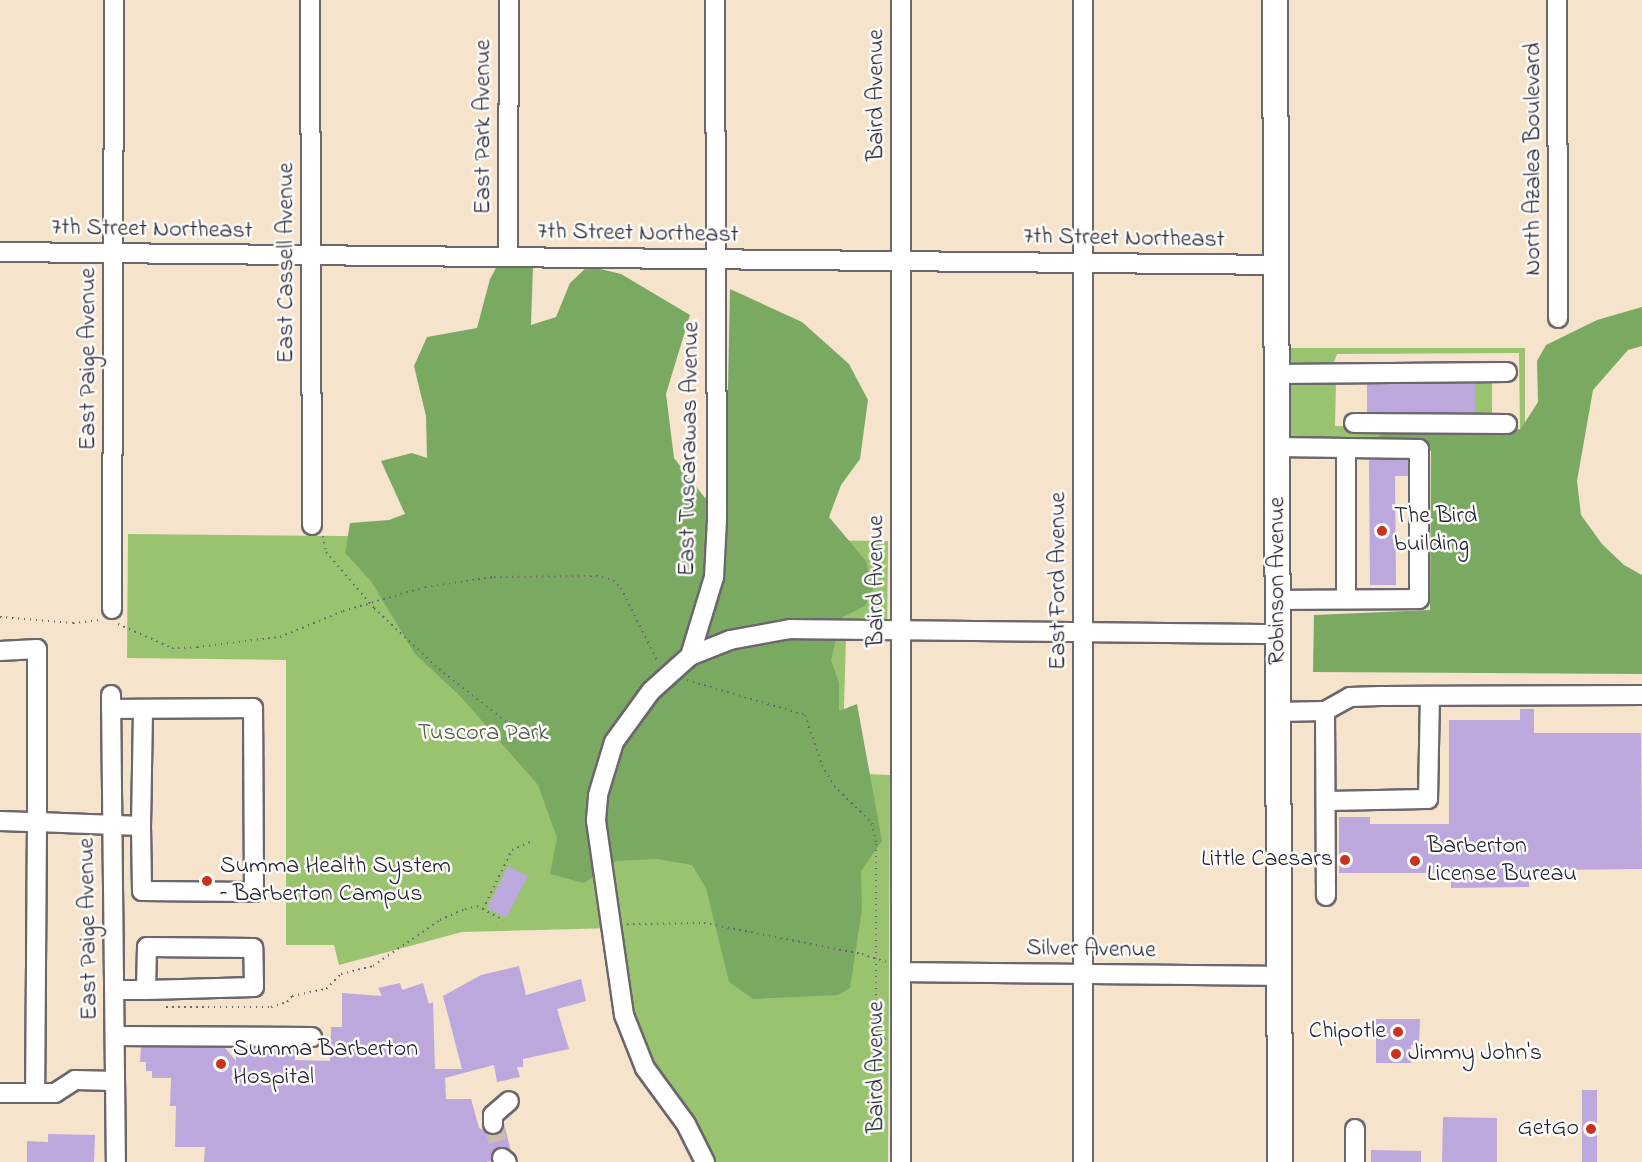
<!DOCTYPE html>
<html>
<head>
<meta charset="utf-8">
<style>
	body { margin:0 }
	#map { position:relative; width:1642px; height:1162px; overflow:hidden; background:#f6e3cb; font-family:"Indie Flower",sans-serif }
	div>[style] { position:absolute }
	.green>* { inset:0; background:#99c36f }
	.forest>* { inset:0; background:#7aa962 }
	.building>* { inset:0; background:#bca8dd }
	.minor-tunnel>* { height:18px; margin-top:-9px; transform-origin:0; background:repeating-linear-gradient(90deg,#ccbcae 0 18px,transparent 0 27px) }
	.path>* { height:2px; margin-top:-1px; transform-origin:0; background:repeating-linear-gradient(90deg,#6c666d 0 1.5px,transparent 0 6px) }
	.roads { filter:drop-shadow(2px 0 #6c666d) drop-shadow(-2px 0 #6c666d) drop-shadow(0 2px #6c666d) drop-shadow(0 -2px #6c666d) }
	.minor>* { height:18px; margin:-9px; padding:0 9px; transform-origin:9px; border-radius:9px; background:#fff }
	.major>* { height:24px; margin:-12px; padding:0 12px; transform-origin:12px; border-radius:12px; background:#fff }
	.dots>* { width:16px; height:16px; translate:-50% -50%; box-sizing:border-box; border:3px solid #fdfcf7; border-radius:50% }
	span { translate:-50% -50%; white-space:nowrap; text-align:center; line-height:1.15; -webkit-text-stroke:5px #fdfcf7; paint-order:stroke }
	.street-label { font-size:24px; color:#22223b }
	.poi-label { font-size:24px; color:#22223b }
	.left { translate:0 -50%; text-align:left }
	.right { translate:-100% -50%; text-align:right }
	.park-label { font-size:24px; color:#4c5a4d }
</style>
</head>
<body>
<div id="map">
	<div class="green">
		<i style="clip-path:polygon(1284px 348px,1525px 348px,1525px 439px,1284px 440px,1283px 384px,1291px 382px,1336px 382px,1335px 426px,1520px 429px,1519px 353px,1337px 354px,1333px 365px,1291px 367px,1283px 364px)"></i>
		<i style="clip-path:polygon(1492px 381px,1492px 420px,1475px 420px,1475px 383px)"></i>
		<i style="clip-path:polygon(128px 534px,888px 541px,887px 639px,846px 638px,842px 773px,890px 775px,888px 1162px,714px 1162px,702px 1133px,659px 1081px,631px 1010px,615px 928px,462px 932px,339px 965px,334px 945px,286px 945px,286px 660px,127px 658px)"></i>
	</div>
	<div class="forest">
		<i style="clip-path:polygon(503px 255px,533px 266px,531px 325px,556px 317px,570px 283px,588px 266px,621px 274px,690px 315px,666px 394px,674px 458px,705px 498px,726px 488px,730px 289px,802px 322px,849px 364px,868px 400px,860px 459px,841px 485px,829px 517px,866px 561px,873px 589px,865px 606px,841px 618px,831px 660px,839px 683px,839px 711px,857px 704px,882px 841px,861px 871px,862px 909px,850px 988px,838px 995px,753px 999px,729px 982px,706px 888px,692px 865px,657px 859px,616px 861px,584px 883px,550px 874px,557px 838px,538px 785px,461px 697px,415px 654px,371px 581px,345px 553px,350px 523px,389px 520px,405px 514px,381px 461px,412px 453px,427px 458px,426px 416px,414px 366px,427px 337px,477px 328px,490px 279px)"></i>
		<i style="clip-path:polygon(1642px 307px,1642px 346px,1628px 350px,1593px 390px,1577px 481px,1581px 515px,1602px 544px,1624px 565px,1642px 575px,1642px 674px,1313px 672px,1314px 615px,1430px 610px,1431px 451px,1373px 441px,1391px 427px,1476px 424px,1520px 430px,1538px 402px,1537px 361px,1546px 345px,1597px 320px)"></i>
	</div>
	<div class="building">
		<i style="clip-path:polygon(1367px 384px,1475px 384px,1475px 413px,1367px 412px)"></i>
		<i style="clip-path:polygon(1369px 460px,1408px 460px,1408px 476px,1395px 476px,1396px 585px,1370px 585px)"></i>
		<i style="clip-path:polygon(1520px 709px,1534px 709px,1534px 733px,1641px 733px,1642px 869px,1550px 870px,1550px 879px,1529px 879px,1529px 887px,1451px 888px,1451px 873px,1339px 873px,1339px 817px,1370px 817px,1370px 824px,1449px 824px,1449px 720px,1520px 720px)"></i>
		<i style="clip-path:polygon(508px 866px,528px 876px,506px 918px,487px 908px)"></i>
		<i style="clip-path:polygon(519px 966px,526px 995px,581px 979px,586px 1001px,557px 1009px,569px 1049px,523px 1059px,523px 1067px,517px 1067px,520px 1077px,497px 1082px,494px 1065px,445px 1078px,446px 1099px,471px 1099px,479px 1128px,494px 1135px,504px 1124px,511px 1151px,497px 1148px,491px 1161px,486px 1162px,204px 1162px,205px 1147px,175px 1147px,176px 1106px,170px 1106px,171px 1078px,152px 1078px,152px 1071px,146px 1071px,146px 1062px,140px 1062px,141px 1047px,225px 1048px,236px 1061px,236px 1048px,295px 1048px,295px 1060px,330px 1061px,331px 1027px,342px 1027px,342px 993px,382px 996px,378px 988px,400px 983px,402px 990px,423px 983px,429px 1004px,433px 1002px,435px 1069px,462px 1069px,443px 996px,481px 975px)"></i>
		<i style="clip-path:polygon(1376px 1019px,1420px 1019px,1419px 1045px,1411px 1045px,1411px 1063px,1376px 1063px)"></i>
		<i style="clip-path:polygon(1582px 1090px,1597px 1090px,1597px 1162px,1582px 1162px)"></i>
		<i style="clip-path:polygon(1443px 1117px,1497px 1118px,1497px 1162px,1442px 1162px)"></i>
		<i style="clip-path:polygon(48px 1134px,95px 1135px,94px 1162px,27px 1162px,27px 1141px,48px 1142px)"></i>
		<i style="clip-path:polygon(1371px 1150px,1421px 1151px,1421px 1162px,1371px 1162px)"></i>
	</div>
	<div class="minor-tunnel">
		<i style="left:493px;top:1124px;width:35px;rotate:75deg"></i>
	</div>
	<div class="path">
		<i style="left:323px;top:536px;width:16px;rotate:79deg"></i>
		<i style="left:326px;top:552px;width:74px;rotate:49.4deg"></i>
		<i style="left:374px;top:608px;width:89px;rotate:43.2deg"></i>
		<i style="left:439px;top:669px;width:94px;rotate:38.1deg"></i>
		<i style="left:0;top:617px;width:73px;rotate:4.7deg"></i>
		<i style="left:73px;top:623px;width:28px;rotate:-6deg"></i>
		<i style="left:118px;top:624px;width:59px;rotate:24deg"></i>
		<i style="left:172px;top:648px;width:25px;rotate:-2deg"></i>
		<i style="left:197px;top:647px;width:84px;rotate:-6.9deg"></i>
		<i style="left:280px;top:637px;width:68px;rotate:-22.4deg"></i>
		<i style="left:343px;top:611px;width:85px;rotate:-16.3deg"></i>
		<i style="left:425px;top:587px;width:70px;rotate:-8.2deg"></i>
		<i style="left:494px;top:577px;width:102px;rotate:-0.6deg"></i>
		<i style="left:596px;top:576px;width:17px;rotate:13deg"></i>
		<i style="left:613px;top:580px;width:11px;rotate:45deg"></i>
		<i style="left:621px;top:588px;width:84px;rotate:63.7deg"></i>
		<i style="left:687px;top:680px;width:123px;rotate:16.5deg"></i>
		<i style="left:805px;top:715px;width:53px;rotate:71.2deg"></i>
		<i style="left:822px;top:765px;width:24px;rotate:60deg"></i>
		<i style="left:834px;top:786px;width:53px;rotate:44.2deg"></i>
		<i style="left:872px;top:823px;width:21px;rotate:79deg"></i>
		<i style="left:876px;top:844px;width:186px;rotate:90deg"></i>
		<i style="left:876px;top:1030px;width:14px;rotate:45deg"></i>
		<i style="left:483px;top:909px;width:66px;rotate:-63.8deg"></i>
		<i style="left:512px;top:850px;width:22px;rotate:-24deg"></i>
		<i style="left:627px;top:924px;width:77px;rotate:-0.7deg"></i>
		<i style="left:704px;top:923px;width:161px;rotate:11.1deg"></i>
		<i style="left:862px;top:954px;width:25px;rotate:18deg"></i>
		<i style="left:166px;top:1007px;width:105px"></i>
		<i style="left:271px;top:1007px;width:17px;rotate:-17deg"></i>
		<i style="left:287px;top:1002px;width:8px;rotate:-50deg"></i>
		<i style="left:292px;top:996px;width:35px;rotate:-12deg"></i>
		<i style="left:326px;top:989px;width:21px;rotate:-45deg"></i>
		<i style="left:341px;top:974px;width:33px;rotate:-14deg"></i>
		<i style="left:373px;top:966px;width:81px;rotate:-34.5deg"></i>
		<i style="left:440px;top:920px;width:27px;rotate:-24deg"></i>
		<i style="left:465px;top:909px;width:12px;rotate:-14deg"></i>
		<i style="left:477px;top:906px;width:30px;rotate:28deg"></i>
	</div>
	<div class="roads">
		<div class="minor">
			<i style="left:310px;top:0;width:525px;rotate:89.78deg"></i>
			<i style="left:1083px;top:0;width:1162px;rotate:90deg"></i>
			<i style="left:1557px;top:0;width:318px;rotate:89.8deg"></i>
			<i style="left:0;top:252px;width:1275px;rotate:0.58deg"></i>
			<i style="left:508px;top:255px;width:255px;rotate:-89.8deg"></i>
			<i style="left:1276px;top:374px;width:231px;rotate:-0.5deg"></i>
			<i style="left:1354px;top:423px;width:153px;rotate:0.4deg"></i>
			<i style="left:1277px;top:447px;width:142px;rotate:0.8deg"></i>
			<i style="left:1419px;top:449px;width:150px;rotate:90deg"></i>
			<i style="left:1419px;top:599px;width:141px;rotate:179.6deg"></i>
			<i style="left:1346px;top:448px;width:151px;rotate:90deg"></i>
			<i style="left:112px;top:609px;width:609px;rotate:-89.81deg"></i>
			<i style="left:0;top:651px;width:37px;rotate:-3deg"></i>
			<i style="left:37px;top:649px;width:173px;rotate:90deg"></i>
			<i style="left:37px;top:822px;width:104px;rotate:2.2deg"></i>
			<i style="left:141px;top:826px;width:65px;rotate:89.1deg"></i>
			<i style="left:142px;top:891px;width:112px;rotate:0.5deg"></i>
			<i style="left:254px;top:892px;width:184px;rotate:-90.3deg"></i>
			<i style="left:253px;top:708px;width:142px;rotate:179.6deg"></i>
			<i style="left:690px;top:656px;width:43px;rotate:-21.8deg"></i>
			<i style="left:730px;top:640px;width:61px;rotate:-10.4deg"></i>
			<i style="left:790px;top:629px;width:488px;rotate:0.6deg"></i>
			<i style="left:111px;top:695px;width:467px;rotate:89.4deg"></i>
			<i style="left:1325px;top:711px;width:29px;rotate:-29deg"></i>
			<i style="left:1350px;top:697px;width:30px;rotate:-2deg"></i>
			<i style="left:1380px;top:696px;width:262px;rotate:-0.2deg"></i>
			<i style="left:1278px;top:712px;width:47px;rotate:-1.2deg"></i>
			<i style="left:1325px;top:711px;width:185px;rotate:89.7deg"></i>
			<i style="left:1326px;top:801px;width:102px;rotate:-1.1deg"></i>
			<i style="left:1428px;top:799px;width:103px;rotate:-88.9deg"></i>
			<i style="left:0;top:821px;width:37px;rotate:2deg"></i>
			<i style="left:37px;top:822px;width:271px;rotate:90.4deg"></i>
			<i style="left:141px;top:826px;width:117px;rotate:-89deg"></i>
			<i style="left:901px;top:972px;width:379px;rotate:0.6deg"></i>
			<i style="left:115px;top:990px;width:31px"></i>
			<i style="left:146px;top:990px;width:108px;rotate:-1.6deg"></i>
			<i style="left:254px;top:987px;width:39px;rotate:-91deg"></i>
			<i style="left:253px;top:948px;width:106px;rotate:-179.5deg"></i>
			<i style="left:147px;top:947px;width:43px;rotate:91.3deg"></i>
			<i style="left:115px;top:1036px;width:197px;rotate:0.3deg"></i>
			<i style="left:0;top:1093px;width:55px"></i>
			<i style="left:55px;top:1093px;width:24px;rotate:-33deg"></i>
			<i style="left:75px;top:1080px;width:40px;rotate:1.4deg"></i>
			<i style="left:493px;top:1124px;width:9px;rotate:-90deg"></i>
			<i style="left:493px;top:1115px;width:21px;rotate:-41deg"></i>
			<i style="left:502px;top:1158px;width:6px;rotate:39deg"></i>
			<i style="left:705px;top:1162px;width:42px;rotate:-116.6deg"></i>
			<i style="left:686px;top:1124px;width:69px;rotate:-126.2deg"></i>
			<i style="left:645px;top:1068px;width:57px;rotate:-111.6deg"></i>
			<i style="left:624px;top:1015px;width:197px;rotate:-98.2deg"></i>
			<i style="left:596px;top:820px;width:25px;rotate:-85deg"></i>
			<i style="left:598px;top:795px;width:55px;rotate:-73.2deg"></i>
			<i style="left:614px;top:742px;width:63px;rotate:-54deg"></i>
			<i style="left:651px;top:691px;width:52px;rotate:-41.9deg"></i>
			<i style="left:690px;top:656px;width:83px;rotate:-73.1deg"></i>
			<i style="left:714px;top:577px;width:57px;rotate:-87deg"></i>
			<i style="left:717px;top:520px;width:520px;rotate:-90.22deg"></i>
			<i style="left:901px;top:1162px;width:1162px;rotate:-90deg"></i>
			<i style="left:1355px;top:1162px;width:33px;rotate:-90deg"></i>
		</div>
		<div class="major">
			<i style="left:1275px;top:0;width:1162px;rotate:89.75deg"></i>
		</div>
	</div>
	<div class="dots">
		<i style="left:1382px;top:531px;background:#c8321e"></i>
		<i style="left:1345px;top:860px;background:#c8321e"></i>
		<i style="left:1415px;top:861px;background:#c8321e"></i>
		<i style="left:207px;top:881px;background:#c8321e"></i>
		<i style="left:1398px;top:1032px;background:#c8321e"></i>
		<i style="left:1396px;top:1054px;background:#c8321e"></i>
		<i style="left:221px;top:1064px;background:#c8321e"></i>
		<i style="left:1591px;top:1129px;background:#c8321e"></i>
	</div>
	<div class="street-label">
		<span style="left:877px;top:95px;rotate:-90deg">Baird Avenue</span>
		<span style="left:484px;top:127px;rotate:-90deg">East Park Avenue</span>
		<span style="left:1534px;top:159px;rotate:-90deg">North Azalea Boulevard</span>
		<span style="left:152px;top:230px;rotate:1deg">7th Street Northeast</span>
		<span style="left:638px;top:234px;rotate:1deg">7th Street Northeast</span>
		<span style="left:1124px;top:239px;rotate:1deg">7th Street Northeast</span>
		<span style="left:287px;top:263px;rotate:-90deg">East Cassell Avenue</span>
		<span style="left:89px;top:359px;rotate:-90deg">East Paige Avenue</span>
		<span style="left:690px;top:449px;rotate:-89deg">East Tuscarawas Avenue</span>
		<span style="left:877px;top:581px;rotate:-90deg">Baird Avenue</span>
		<span style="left:1059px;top:581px;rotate:-90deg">East Ford Avenue</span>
		<span style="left:1278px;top:581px;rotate:-90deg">Robinson Avenue</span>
		<span style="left:89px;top:929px;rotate:-91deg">East Paige Avenue</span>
		<span style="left:1091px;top:950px;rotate:1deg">Silver Avenue</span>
		<span style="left:877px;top:1067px;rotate:-90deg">Baird Avenue</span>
	</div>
	<div class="poi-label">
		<span class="left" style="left:1394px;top:531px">The Bird<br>building</span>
		<span class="left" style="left:1427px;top:861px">Barberton<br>License Bureau</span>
		<span class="right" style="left:1333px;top:860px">Little Caesars</span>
		<span class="left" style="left:220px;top:881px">Summa Health System<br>– Barberton Campus</span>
		<span class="right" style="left:1386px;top:1032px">Chipotle</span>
		<span class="left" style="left:233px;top:1064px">Summa Barberton<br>Hospital</span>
		<span class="left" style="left:1408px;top:1054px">Jimmy John's</span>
		<span class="right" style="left:1579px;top:1129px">GetGo</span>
	</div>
	<div class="park-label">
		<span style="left:483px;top:734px">Tuscora Park</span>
	</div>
</div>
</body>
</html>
